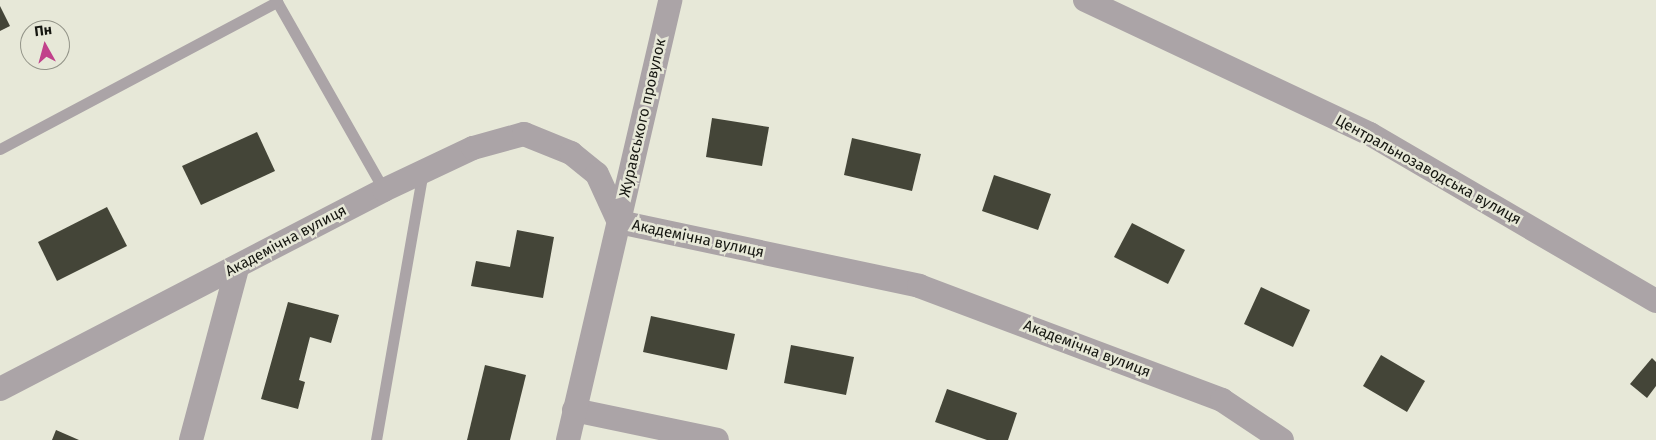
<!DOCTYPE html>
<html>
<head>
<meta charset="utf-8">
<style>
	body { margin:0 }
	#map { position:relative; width:1656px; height:440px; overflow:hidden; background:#e7e8d8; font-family:"Fira Sans",sans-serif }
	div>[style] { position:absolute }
	.building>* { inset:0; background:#444538 }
	.lane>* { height:11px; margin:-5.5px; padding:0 5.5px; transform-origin:5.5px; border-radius:5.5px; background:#aba4a7 }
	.street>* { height:24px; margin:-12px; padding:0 12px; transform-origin:12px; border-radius:12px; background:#aba4a7 }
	span { translate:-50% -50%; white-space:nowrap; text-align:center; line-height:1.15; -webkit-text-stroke:5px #e7e8d8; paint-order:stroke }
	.street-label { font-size:15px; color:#151610 }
	.north { position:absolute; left:20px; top:20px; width:50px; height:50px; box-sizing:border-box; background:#e7e8d8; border:1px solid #939488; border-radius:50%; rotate:353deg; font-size:14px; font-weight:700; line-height:20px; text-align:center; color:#151610 }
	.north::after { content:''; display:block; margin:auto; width:18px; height:22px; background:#c1418b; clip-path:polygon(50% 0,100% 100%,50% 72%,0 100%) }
</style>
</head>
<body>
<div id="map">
	<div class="building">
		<i style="clip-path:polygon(0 6px,10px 26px,0 31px)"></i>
		<i style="clip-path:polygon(712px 118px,769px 127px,762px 166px,706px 157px)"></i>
		<i style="clip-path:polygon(257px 132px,275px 171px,201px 205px,182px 166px)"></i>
		<i style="clip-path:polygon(852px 138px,921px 154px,912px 191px,844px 175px)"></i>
		<i style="clip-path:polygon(994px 175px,1051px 194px,1038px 230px,982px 211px)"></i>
		<i style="clip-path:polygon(107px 207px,127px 246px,57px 281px,38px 242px)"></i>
		<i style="clip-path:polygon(1132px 223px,1185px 250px,1168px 284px,1114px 257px)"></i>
		<i style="clip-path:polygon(517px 230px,554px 237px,543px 298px,471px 286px,476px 261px,510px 267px)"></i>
		<i style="clip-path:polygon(1261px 287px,1310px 310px,1293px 347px,1244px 324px)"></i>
		<i style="clip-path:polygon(288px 302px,339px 315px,331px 343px,310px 337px,299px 380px,305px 382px,298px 409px,261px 399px)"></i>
		<i style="clip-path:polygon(651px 316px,735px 334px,727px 370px,643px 352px)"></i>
		<i style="clip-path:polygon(791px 345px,854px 357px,846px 395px,784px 383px)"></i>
		<i style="clip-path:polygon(1381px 355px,1425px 381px,1407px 412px,1363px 386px)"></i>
		<i style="clip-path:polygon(1652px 358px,1656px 362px,1656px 386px,1647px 398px,1630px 384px)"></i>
		<i style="clip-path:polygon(485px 365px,526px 375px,510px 440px,467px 440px)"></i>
		<i style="clip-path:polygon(947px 389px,1017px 413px,1008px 440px,987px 440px,935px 422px)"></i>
		<i style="clip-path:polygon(56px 430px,79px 440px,52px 440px)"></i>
	</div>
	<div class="lane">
		<i style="left:276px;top:0;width:219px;rotate:60.4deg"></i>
		<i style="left:0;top:149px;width:314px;rotate:-28deg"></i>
		<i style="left:376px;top:440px;width:272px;rotate:-80.1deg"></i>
	</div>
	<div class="street">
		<i style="left:1085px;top:0;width:315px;rotate:25.2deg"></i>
		<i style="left:1370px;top:134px;width:331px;rotate:30.3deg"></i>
		<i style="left:0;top:389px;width:433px;rotate:-27.4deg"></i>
		<i style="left:384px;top:190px;width:98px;rotate:-25.3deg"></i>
		<i style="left:473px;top:148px;width:53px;rotate:-15.4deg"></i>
		<i style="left:524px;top:134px;width:51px;rotate:22deg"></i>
		<i style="left:571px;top:153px;width:33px;rotate:39deg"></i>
		<i style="left:597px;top:174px;width:53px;rotate:65.4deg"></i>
		<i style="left:619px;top:222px;width:307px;rotate:12deg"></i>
		<i style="left:919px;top:286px;width:324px;rotate:20.6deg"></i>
		<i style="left:1222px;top:400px;width:72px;rotate:33.7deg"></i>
		<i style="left:574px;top:410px;width:146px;rotate:11.8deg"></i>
		<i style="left:191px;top:440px;width:178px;rotate:-75deg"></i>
		<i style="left:568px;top:440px;width:452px;rotate:-76.9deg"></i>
	</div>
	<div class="street-label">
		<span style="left:643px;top:118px;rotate:-77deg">Журавського провулок</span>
		<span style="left:1428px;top:170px;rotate:29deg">Центральнозаводська вулиця</span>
		<span style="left:698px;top:239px;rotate:12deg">Академічна вулиця</span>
		<span style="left:286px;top:241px;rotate:-28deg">Академічна вулиця</span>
		<span style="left:1087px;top:349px;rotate:21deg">Академічна вулиця</span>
	</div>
	<div class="north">Пн</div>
</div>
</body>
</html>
